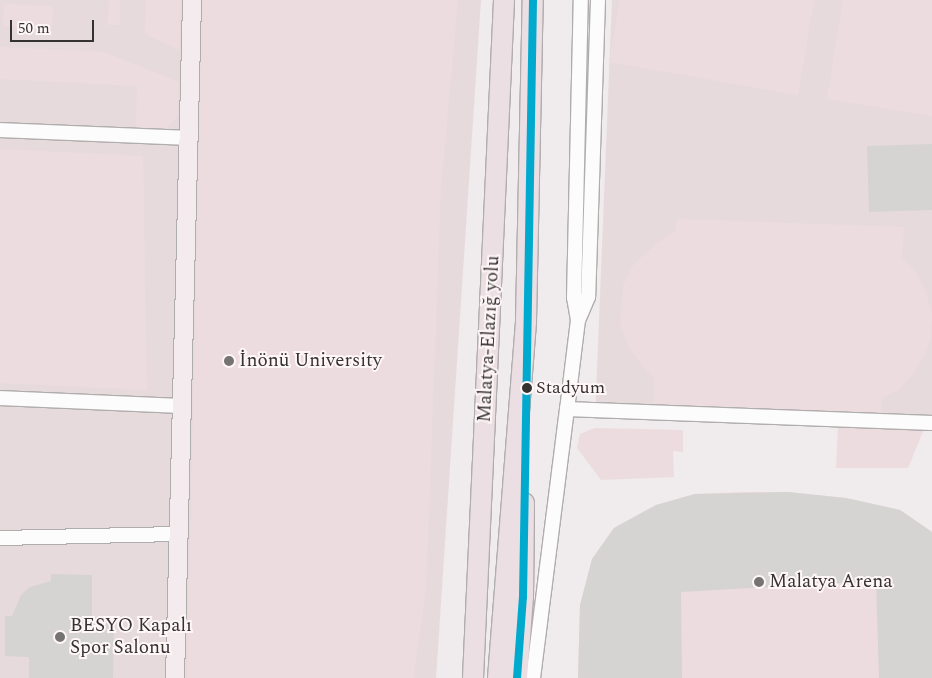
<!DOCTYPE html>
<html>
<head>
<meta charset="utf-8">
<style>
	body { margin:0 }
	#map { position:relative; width:932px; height:678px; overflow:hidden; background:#f0ebec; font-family:Spectral,serif }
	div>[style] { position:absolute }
	.built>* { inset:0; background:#e6dadc }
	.green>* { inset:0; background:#eddcdf }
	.building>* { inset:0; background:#d6d3d3 }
	.roads { filter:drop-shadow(1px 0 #b0adad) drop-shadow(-1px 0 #b0adad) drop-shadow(0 1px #b0adad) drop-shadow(0 -1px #b0adad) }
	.minor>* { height:14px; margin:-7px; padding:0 7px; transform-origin:7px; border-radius:7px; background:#fdfcfc }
	.major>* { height:18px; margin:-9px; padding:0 9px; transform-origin:9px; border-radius:9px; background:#f3ebed }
	.highway>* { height:20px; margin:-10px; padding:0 10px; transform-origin:10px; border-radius:10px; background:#ecdfe3 }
	.bus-1>* { height:8px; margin:-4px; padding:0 4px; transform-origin:4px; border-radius:4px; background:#00a9ce }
	.dots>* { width:14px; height:14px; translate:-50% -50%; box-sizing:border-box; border:2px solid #fff6f8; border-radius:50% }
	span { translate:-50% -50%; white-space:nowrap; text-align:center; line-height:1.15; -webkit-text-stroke:4px #fff6f8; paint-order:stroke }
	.bus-label { font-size:18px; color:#353232 }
	.left { translate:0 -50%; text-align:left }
	.street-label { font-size:19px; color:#353232 }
	.poi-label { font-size:19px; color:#353232 }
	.scale { position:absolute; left:10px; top:20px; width:84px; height:22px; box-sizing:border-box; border:2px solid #353232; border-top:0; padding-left:6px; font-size:15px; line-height:18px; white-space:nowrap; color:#353232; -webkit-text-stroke:4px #fff6f8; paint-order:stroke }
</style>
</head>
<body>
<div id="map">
	<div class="built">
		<i style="clip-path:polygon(0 0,481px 0,436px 678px,0 678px)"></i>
		<i style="clip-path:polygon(612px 0,932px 0,932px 416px,595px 419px)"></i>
	</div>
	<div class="green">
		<i style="clip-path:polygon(109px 0,120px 0,120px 25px,108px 25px)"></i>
		<i style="clip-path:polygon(146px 0,181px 0,179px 50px,145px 34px)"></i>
		<i style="clip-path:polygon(202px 0,458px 0,441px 187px,426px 591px,413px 678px,187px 678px)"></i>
		<i style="clip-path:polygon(620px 0,814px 0,798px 95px,609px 62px)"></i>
		<i style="clip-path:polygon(843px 0,932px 0,932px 116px,827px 99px)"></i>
		<i style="clip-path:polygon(4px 4px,53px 6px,52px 28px,3px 26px)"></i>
		<i style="clip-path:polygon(0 47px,104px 52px,179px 82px,178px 116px,166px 128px,136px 128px,137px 86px,0 79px)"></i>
		<i style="clip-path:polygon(0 149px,143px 156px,147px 390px,0 383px)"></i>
		<i style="clip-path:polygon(677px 219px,904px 227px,902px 258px,915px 271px,925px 290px,932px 313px,931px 338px,924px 357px,913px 374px,899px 389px,882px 398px,881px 417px,653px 408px,654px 379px,630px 350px,620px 323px,623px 286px,634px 264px,657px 243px,676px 231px)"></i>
		<i style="clip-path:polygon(838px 425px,924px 429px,908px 468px,836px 468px)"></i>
		<i style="clip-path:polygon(595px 428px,683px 430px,683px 452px,673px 451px,674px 477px,601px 480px,577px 448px,580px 434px)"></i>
		<i style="clip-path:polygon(744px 492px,788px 492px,846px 498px,900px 510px,932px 532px,932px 678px,578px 678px,580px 605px,592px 559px,614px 528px,656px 505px,695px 494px)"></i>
	</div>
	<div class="building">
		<i style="clip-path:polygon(932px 144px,932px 210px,869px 212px,867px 146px)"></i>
		<i style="clip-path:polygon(788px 492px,846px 498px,900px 510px,932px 532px,932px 678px,879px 678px,876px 581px,681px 592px,682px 678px,578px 678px,580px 605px,592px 559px,614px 528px,656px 505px,695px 494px)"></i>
		<i style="clip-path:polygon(51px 574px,92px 575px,92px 617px,114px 617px,113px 678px,29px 678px,29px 657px,5px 656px,5px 616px,12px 616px,21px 595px,30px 587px,51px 581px)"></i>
	</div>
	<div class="roads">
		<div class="minor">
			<i style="left:598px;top:0;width:297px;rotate:91.9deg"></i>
			<i style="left:588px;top:297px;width:25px;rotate:113deg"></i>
			<i style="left:578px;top:320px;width:90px;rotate:97deg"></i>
			<i style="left:567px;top:409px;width:365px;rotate:2.2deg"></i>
			<i style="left:0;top:130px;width:189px;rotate:2.4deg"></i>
			<i style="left:578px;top:320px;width:22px;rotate:-100deg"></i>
			<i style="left:574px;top:298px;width:298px;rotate:-88.7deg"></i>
			<i style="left:0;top:398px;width:180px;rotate:2.5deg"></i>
			<i style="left:0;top:538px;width:177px;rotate:-1.3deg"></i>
			<i style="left:533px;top:678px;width:271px;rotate:-82.8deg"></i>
		</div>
		<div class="major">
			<i style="left:175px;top:678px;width:678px;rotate:-88.56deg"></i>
		</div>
		<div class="highway">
			<i style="left:473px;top:678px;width:679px;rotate:-87.38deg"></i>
			<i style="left:498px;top:678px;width:358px;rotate:-85.5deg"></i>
			<i style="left:526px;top:321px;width:321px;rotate:-88.8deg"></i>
			<i style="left:517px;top:678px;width:81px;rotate:-85.8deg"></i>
			<i style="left:523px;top:597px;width:94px;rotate:-89.4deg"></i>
		</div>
	</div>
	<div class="bus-1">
		<i style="left:517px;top:678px;width:81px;rotate:-85.8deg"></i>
		<i style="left:523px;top:597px;width:597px;rotate:-89.04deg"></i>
	</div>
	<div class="dots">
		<i style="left:229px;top:361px;background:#767373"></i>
		<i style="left:527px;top:388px;background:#353232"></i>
		<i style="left:759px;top:582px;background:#767373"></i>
		<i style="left:60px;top:637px;background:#767373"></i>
	</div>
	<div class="bus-label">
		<span class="left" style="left:536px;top:388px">Stadyum</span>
	</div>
	<div class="street-label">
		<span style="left:489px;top:339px;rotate:-87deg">Malatya-Elazığ yolu</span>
	</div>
	<div class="poi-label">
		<span class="left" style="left:239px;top:361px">İnönü University</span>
		<span class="left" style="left:769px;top:582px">Malatya Arena</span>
		<span class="left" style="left:70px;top:637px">BESYO Kapalı<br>Spor Salonu</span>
	</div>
	<div class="scale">50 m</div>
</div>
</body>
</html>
